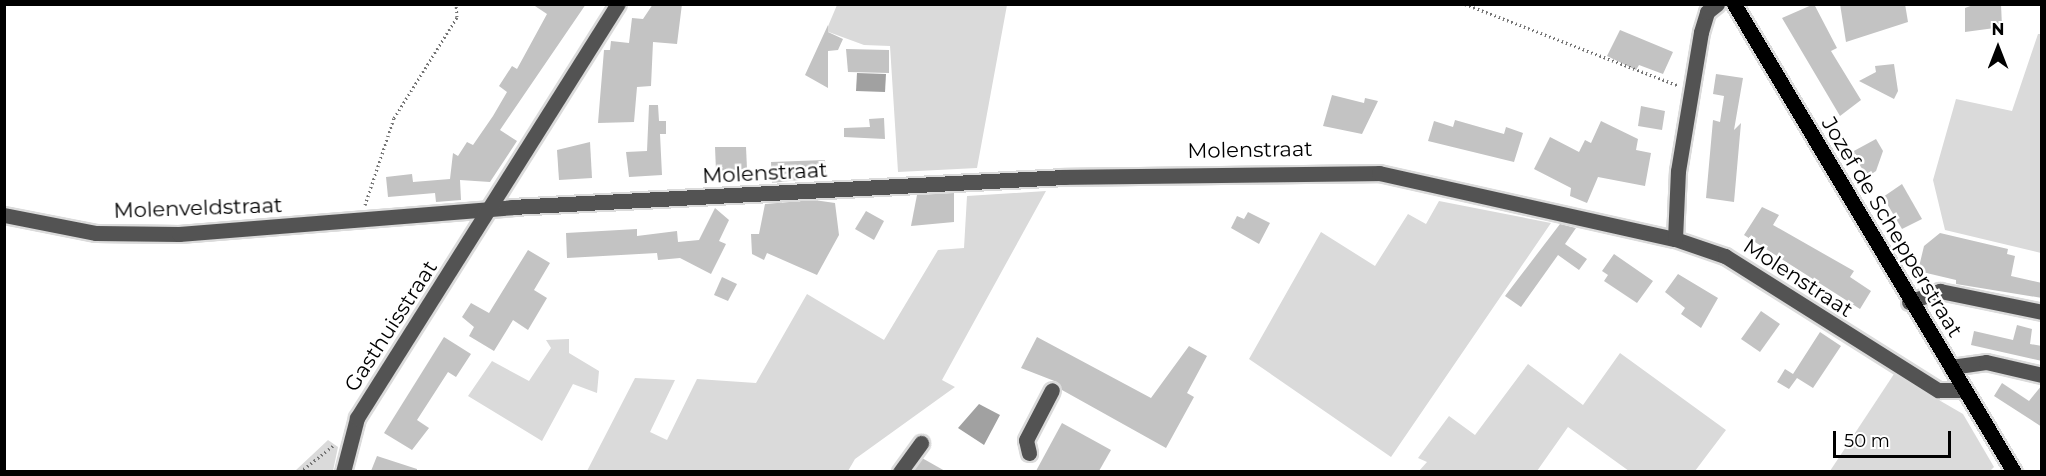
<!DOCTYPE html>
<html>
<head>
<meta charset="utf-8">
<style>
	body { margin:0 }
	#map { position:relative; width:2046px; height:476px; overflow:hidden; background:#fff; font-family:Montserrat,sans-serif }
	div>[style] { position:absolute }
	.green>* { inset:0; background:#dadada }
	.water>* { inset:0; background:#a1a1a1 }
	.building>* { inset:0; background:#c3c3c3 }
	.path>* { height:3px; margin-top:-1.5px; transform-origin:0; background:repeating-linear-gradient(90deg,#757575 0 1.5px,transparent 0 4.5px) }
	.roads { filter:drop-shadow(2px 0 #dbdbdb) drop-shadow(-2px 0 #dbdbdb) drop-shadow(0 2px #dbdbdb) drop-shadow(0 -2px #dbdbdb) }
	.minor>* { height:15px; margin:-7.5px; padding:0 7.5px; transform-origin:7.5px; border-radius:7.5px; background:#535353 }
	.major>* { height:15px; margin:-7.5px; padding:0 7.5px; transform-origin:7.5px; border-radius:7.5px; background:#000 }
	span { translate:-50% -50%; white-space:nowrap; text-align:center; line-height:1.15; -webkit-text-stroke:5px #fff; paint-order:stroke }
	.street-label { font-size:21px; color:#000 }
	.frame { position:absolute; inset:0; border:6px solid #000; pointer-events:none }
	.north { position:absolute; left:1968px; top:18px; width:60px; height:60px; -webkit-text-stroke:4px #fff; paint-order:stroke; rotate:0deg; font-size:16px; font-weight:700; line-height:24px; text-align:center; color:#000 }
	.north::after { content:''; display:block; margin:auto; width:21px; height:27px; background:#000; clip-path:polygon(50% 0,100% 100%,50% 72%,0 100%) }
	.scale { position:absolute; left:1833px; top:431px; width:118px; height:27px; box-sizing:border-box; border:3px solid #000; border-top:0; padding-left:8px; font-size:18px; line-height:21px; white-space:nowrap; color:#000; -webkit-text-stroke:4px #fff; paint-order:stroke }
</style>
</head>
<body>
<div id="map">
	<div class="green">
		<i style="clip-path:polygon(837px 5px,1007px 5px,977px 168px,898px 172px,890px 46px,864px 45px,826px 31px)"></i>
		<i style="clip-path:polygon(2038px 34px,2042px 34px,2041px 253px,1945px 230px,1933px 180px,1956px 99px,2012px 111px)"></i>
		<i style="clip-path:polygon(1046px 191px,942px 380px,955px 387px,855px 459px,848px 471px,587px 471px,635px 378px,675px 380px,650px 432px,667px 440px,697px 379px,756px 383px,807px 294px,884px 340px,938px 250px,964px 248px,967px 196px)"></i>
		<i style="clip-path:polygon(1439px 201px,1551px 223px,1391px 457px,1249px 359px,1321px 232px,1375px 266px,1408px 214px,1426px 224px)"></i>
		<i style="clip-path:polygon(569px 339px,569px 353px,599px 371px,597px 393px,573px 384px,542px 441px,468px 396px,492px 361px,529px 381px,551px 348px,546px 340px)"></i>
		<i style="clip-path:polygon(1620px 353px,1726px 430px,1695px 471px,1629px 471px,1568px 427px,1537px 471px,1419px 471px,1427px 462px,1418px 458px,1449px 416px,1475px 435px,1528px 364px,1583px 405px)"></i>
		<i style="clip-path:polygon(1894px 374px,1963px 414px,1994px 467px,1990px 471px,1830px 471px)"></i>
		<i style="clip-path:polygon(328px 440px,338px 447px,333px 471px,295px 471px)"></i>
	</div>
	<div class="water">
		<i style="clip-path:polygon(857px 73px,886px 74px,885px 92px,856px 91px)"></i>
		<i style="clip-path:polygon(979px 404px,1000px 415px,984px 445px,958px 428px)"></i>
	</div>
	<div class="building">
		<i style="clip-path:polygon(532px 4px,586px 4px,500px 130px,517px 141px,490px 182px,460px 180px,461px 200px,436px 202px,435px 193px,388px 197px,386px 177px,412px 174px,413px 182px,450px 179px,453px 153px,458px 156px,467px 142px,473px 145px,493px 116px,507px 92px,499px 86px,512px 66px,517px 69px,547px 14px)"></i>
		<i style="clip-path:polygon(653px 4px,682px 4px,677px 44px,653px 42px,651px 86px,637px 87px,634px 122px,598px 123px,604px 50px,610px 50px,611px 41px,629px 43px,632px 18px,643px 19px)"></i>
		<i style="clip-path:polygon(1814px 4px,1837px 48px,1831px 51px,1861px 100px,1840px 116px,1782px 18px)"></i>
		<i style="clip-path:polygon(1840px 4px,1905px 4px,1908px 22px,1846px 42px)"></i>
		<i style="clip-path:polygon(1976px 4px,2001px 4px,2002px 27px,1965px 32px,1965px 8px)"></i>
		<i style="clip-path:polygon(828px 25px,828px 32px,843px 39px,838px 50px,828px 51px,828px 88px,805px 75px)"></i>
		<i style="clip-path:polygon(1620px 30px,1673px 52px,1663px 74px,1639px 65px,1636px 70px,1607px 56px)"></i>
		<i style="clip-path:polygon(846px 49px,889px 50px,889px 73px,848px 72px)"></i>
		<i style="clip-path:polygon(1894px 64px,1898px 91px,1894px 99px,1859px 81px,1876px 72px,1875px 66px)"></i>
		<i style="clip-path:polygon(1716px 74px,1743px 78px,1734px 130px,1741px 123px,1734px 202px,1706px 198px,1713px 120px,1720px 122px,1724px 96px,1713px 94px)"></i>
		<i style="clip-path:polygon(1332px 95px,1364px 103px,1365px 98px,1378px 101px,1362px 134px,1323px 126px)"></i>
		<i style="clip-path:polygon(649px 105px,658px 105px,659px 121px,666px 121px,666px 134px,660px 134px,662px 175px,629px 177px,626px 152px,647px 151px)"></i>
		<i style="clip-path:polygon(1641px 106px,1665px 111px,1662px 130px,1638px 126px)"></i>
		<i style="clip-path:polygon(884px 118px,885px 139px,844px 137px,844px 128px,870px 127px,869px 119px)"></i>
		<i style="clip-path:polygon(1455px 120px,1504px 134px,1506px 127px,1523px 133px,1514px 162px,1428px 141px,1434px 121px,1453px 127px)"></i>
		<i style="clip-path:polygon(1601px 121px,1638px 139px,1636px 150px,1651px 153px,1645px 186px,1598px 177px,1587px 203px,1570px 196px,1571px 188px,1534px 169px,1550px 137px,1579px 152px,1585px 140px,1591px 143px)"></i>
		<i style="clip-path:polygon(1876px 139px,1883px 151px,1876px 171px,1867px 177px,1852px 152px)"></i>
		<i style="clip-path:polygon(590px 142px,592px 178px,559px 180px,557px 150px)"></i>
		<i style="clip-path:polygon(715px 147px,746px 147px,747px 169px,716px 171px)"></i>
		<i style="clip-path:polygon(825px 160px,826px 177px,772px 183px,771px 162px)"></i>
		<i style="clip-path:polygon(1902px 184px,1922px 219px,1902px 229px,1883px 197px)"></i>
		<i style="clip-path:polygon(954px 193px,954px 222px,911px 226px,917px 195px)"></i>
		<i style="clip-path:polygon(814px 200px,835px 203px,839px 235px,817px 275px,767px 253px,764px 260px,752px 254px,751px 234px,759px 234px,765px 204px)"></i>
		<i style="clip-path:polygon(1762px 207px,1779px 215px,1773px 225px,1854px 271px,1850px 277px,1871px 291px,1860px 309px,1744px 235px)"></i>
		<i style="clip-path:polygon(715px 208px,729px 220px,719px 241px,726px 244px,711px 274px,680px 258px,658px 260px,657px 253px,567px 258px,566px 233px,637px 229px,637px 236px,677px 231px,678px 242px,699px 240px)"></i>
		<i style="clip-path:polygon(866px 211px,884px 221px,874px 240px,855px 229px)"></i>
		<i style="clip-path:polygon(1248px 212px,1270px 223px,1259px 244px,1231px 228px,1237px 216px,1244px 219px)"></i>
		<i style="clip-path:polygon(1560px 224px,1576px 228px,1565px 244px,1587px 259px,1579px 270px,1558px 255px,1521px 307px,1505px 296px)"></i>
		<i style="clip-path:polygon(1940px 233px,2008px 249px,2007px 254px,2015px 256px,2011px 276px,2042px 283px,2042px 298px,1956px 284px,1956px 280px,1918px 271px,1924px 246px)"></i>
		<i style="clip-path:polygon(528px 250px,550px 263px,534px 290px,547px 298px,528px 330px,513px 320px,494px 351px,469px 336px,474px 327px,462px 317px,471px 303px,489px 313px)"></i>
		<i style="clip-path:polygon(1614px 254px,1653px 281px,1637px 303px,1604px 281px,1608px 275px,1602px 271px)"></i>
		<i style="clip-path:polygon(1678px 274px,1718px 298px,1701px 328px,1681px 314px,1685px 308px,1665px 292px)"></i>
		<i style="clip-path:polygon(722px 277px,737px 284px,728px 301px,714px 295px)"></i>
		<i style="clip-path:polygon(1761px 311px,1780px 324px,1760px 352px,1741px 339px)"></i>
		<i style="clip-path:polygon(2017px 325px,2032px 329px,2030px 344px,2042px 346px,2042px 361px,1971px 345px,1974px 331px,2013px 340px)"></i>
		<i style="clip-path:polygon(1820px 332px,1841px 346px,1813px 388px,1797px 378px,1789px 389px,1777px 382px,1785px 369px,1793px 374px)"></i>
		<i style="clip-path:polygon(444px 337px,471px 354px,456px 377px,448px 372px,417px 420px,429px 428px,412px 450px,384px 433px)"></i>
		<i style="clip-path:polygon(1037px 337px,1151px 398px,1189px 346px,1207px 356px,1187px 393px,1194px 397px,1166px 448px,1062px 390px,1057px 382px,1021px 368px)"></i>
		<i style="clip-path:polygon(2002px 383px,2029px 401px,2042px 385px,2042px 427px,1994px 396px)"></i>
		<i style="clip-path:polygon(1062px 423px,1111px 450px,1099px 471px,1036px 471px)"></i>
		<i style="clip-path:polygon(377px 456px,417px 469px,417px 471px,371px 471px)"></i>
		<i style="clip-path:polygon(922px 458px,945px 471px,912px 471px)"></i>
	</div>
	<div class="path">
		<i style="left:1465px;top:4px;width:227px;rotate:20.9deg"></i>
		<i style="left:365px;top:205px;width:92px;rotate:-71.6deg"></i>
		<i style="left:394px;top:118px;width:119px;rotate:-58deg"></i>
		<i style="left:457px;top:17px;width:13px;rotate:-94deg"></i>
		<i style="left:300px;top:472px;width:43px;rotate:-38.5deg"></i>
	</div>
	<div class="roads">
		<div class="minor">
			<i style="left:4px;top:215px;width:94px;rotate:11.1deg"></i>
			<i style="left:96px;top:233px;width:83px;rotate:0.7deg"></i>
			<i style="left:179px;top:234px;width:334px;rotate:-4.6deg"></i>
			<i style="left:512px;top:207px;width:553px;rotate:-3.11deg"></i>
			<i style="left:1064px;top:177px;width:315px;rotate:-0.7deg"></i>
			<i style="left:1379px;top:173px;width:303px;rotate:12.6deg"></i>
			<i style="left:1675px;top:239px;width:53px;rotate:18.8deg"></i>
			<i style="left:1725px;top:256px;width:252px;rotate:32.2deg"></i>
			<i style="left:1938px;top:390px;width:25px"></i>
			<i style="left:1675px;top:239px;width:68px;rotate:-87.5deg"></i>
			<i style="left:1678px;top:171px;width:141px;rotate:-80.6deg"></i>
			<i style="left:1701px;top:32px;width:21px;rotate:-73deg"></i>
			<i style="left:1707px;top:12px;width:13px;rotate:-39deg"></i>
			<i style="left:1909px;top:302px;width:33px;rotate:-20deg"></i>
			<i style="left:1940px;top:291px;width:104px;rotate:11.6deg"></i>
			<i style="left:1951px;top:367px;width:35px;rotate:-8deg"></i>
			<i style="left:1986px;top:362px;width:57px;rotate:13.1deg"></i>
			<i style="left:1029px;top:453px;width:13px;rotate:-103deg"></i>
			<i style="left:1026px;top:440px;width:56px;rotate:-62.5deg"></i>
			<i style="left:343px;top:472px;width:56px;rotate:-75.5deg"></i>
			<i style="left:357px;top:418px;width:489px;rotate:-57.8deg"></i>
			<i style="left:900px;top:472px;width:36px;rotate:-54deg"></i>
		</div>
		<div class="major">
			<i style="left:1734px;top:4px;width:545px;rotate:59.11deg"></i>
		</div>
	</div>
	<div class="street-label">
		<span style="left:1250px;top:150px;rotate:-1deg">Molenstraat</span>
		<span style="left:765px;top:173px;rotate:-3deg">Molenstraat</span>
		<span style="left:198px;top:208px;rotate:-2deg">Molenveldstraat</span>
		<span style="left:1892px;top:227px;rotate:59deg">Jozef de Schepperstraat</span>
		<span style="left:1798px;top:278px;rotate:33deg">Molenstraat</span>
		<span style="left:391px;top:326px;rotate:-57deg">Gasthuisstraat</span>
	</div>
	<div class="frame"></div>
	<div class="north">N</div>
	<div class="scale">50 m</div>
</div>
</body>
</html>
